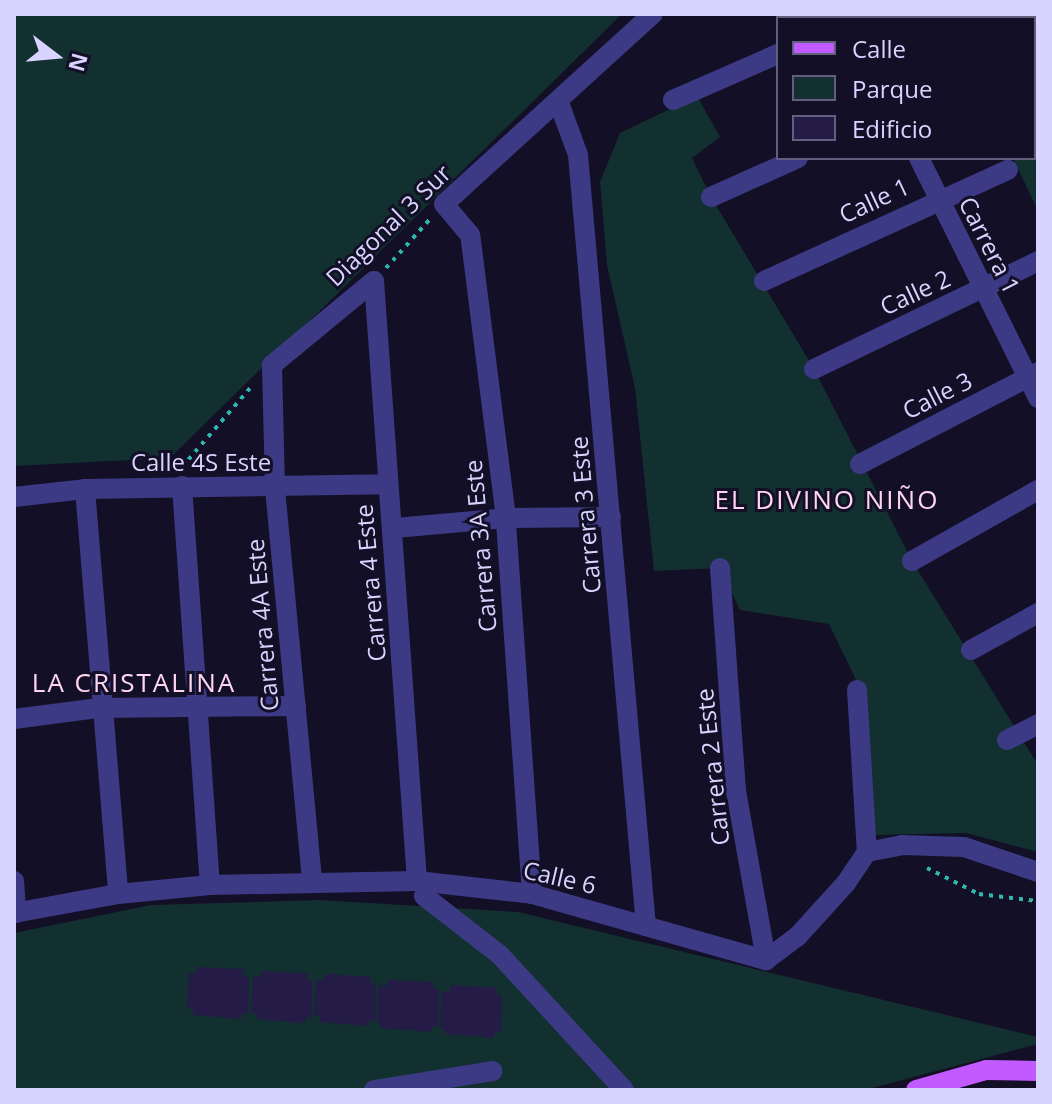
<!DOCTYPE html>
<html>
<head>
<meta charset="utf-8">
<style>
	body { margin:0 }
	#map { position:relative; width:1052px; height:1104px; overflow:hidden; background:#130f26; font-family:"Open Sans",sans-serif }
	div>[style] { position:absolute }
	.green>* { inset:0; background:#12302f }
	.building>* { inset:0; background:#241b47 }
	.path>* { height:4px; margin-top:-2px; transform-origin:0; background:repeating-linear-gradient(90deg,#2fb8b0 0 4px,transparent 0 10px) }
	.minor>* { height:20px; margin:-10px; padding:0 10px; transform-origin:10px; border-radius:10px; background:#3d3a85 }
	.major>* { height:20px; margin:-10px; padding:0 10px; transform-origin:10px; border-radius:10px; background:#c25bff }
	span { translate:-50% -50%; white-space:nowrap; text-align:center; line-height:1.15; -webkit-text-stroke:6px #130f26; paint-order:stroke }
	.street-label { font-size:24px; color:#d9d4ff }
	.neighbourhood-label { font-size:26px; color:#ffd6f0; letter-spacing:2px }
	.frame { position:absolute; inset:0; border:16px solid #d9d4ff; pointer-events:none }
	.legend { position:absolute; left:776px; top:16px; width:260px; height:144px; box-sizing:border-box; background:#130f26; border:2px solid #625e7d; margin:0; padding:10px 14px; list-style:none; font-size:24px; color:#d9d4ff }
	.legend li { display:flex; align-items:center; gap:16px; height:40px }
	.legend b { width:40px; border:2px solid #625e7d }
	.north { position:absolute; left:16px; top:16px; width:80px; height:80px; -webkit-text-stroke:6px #130f26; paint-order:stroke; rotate:106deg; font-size:22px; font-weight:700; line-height:32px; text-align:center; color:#d9d4ff }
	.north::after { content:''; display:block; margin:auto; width:28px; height:36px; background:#d9d4ff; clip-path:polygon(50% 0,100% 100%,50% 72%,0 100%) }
</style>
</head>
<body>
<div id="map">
	<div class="green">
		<i style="clip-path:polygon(14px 14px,622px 14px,170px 458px,14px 466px)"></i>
		<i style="clip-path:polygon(990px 14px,1038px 14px,1038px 211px,1013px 158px,1034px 158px,1034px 18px,979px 18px)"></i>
		<i style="clip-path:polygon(697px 96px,720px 137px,692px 158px,711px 197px,814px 369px,912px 561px,1038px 765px,1038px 852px,966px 833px,875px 835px,861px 690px,829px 624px,740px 610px,720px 568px,654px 571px,635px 388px,607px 265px,600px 182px,620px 133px)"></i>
		<i style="clip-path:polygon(319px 900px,518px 912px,1038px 1037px,1038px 1044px,865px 1090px,14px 1090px,14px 933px,151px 905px)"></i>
	</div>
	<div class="building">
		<i style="clip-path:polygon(198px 967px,244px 969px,243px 976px,249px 977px,248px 1014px,242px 1013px,242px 1019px,193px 1015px,193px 1009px,187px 1008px,189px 973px,197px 973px)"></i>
		<i style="clip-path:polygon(261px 971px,307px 973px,307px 980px,312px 981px,312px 1018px,306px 1017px,305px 1023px,257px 1019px,257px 1013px,251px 1012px,253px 977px,261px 977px)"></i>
		<i style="clip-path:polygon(325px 974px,371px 977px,370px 983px,376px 983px,375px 1021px,369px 1020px,369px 1026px,320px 1022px,320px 1016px,314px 1015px,316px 980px,324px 980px)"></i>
		<i style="clip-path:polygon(388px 980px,434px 982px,433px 989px,439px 989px,438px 1027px,432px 1026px,432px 1032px,383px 1028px,377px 1021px,379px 985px,387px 986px)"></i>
		<i style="clip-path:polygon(451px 985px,497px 988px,496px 995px,502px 995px,501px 1032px,495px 1032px,494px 1038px,446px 1034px,440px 1027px,442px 991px,450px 992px)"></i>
	</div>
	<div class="path">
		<i style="left:386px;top:268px;width:67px;rotate:-48deg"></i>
		<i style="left:182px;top:467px;width:106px;rotate:-49.2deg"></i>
		<i style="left:927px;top:868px;width:58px;rotate:26.6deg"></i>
		<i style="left:979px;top:894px;width:59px;rotate:6.8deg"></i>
	</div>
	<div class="minor">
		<i style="left:861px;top:18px;width:9px;rotate:-27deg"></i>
		<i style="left:673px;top:100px;width:115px;rotate:-23.7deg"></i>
		<i style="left:559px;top:103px;width:55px;rotate:69.9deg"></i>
		<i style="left:578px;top:155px;width:774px;rotate:84.96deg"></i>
		<i style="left:919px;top:158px;width:268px;rotate:63.6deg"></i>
		<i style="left:711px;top:197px;width:95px;rotate:-24.1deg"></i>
		<i style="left:374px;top:281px;width:602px;rotate:85.9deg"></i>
		<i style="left:764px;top:281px;width:268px;rotate:-24.5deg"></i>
		<i style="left:814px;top:369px;width:249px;rotate:-25.7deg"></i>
		<i style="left:860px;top:464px;width:200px;rotate:-27.3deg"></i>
		<i style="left:182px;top:486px;width:400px;rotate:86deg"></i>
		<i style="left:85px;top:489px;width:406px;rotate:85.3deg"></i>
		<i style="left:14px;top:497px;width:71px;rotate:-6.4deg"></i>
		<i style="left:85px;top:489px;width:302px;rotate:-0.9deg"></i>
		<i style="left:395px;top:528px;width:111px;rotate:-5.1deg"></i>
		<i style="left:506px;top:518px;width:105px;rotate:-0.5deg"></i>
		<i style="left:912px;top:561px;width:145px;rotate:-29.4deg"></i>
		<i style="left:720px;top:568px;width:224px;rotate:85.9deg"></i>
		<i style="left:736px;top:791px;width:172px;rotate:79.9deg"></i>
		<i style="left:971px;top:650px;width:77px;rotate:-28.9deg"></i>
		<i style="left:857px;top:690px;width:162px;rotate:86.5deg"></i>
		<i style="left:14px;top:719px;width:86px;rotate:-7.4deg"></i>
		<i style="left:99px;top:708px;width:197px;rotate:-0.6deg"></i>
		<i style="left:1007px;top:740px;width:35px;rotate:-27deg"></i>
		<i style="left:312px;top:880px;width:394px;rotate:-95.4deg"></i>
		<i style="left:275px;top:488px;width:123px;rotate:-91.4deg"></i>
		<i style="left:272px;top:365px;width:132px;rotate:-39.5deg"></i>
		<i style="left:14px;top:881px;width:32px;rotate:86deg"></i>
		<i style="left:532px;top:894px;width:377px;rotate:-94deg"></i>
		<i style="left:506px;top:518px;width:285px;rotate:-97.2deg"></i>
		<i style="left:470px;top:235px;width:40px;rotate:-130deg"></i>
		<i style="left:444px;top:204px;width:282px;rotate:-42.3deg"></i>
		<i style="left:424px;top:896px;width:96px;rotate:37.8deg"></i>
		<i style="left:500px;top:955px;width:183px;rotate:47.4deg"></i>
		<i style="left:14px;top:913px;width:106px;rotate:-10.4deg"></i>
		<i style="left:118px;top:894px;width:92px;rotate:-5.6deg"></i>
		<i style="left:210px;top:885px;width:207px;rotate:-1.1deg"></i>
		<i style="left:417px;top:881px;width:116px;rotate:6.4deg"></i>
		<i style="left:532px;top:894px;width:243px;rotate:15.8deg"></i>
		<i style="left:766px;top:960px;width:39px;rotate:-37deg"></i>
		<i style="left:797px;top:937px;width:73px;rotate:-47.8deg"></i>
		<i style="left:846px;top:883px;width:37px;rotate:-56deg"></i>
		<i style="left:867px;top:852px;width:36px;rotate:-11deg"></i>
		<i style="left:902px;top:845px;width:62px;rotate:1.8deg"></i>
		<i style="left:964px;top:847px;width:78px;rotate:18.7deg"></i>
		<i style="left:374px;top:1090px;width:120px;rotate:-9.1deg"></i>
	</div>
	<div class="major">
		<i style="left:916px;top:1090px;width:73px;rotate:-15.9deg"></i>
		<i style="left:986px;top:1070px;width:52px;rotate:1.1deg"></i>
	</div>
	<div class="street-label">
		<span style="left:874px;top:200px;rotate:-25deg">Calle 1</span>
		<span style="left:388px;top:225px;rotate:-44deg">Diagonal 3 Sur</span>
		<span style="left:990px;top:245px;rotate:63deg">Carrera 1</span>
		<span style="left:915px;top:292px;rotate:-25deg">Calle 2</span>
		<span style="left:937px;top:395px;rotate:-27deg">Calle 3</span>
		<span style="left:201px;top:462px">Calle 4S Este</span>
		<span style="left:585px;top:515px;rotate:-95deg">Carrera 3 Este</span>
		<span style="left:480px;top:546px;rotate:-95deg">Carrera 3A Este</span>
		<span style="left:370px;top:583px;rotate:-95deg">Carrera 4 Este</span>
		<span style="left:262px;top:625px;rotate:-95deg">Carrera 4A Este</span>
		<span style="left:712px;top:767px;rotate:-96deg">Carrera 2 Este</span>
		<span style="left:560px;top:877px;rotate:13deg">Calle 6</span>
	</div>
	<div class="neighbourhood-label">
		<span style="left:827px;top:500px">EL DIVINO NIÑO</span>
		<span style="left:134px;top:683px">LA CRISTALINA</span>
	</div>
	<div class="frame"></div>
	<ul class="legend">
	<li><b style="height:10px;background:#c25bff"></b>Calle</li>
	<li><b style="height:22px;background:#12302f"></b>Parque</li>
	<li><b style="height:22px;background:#241b47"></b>Edificio</li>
	</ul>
	<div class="north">N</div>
</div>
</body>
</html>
